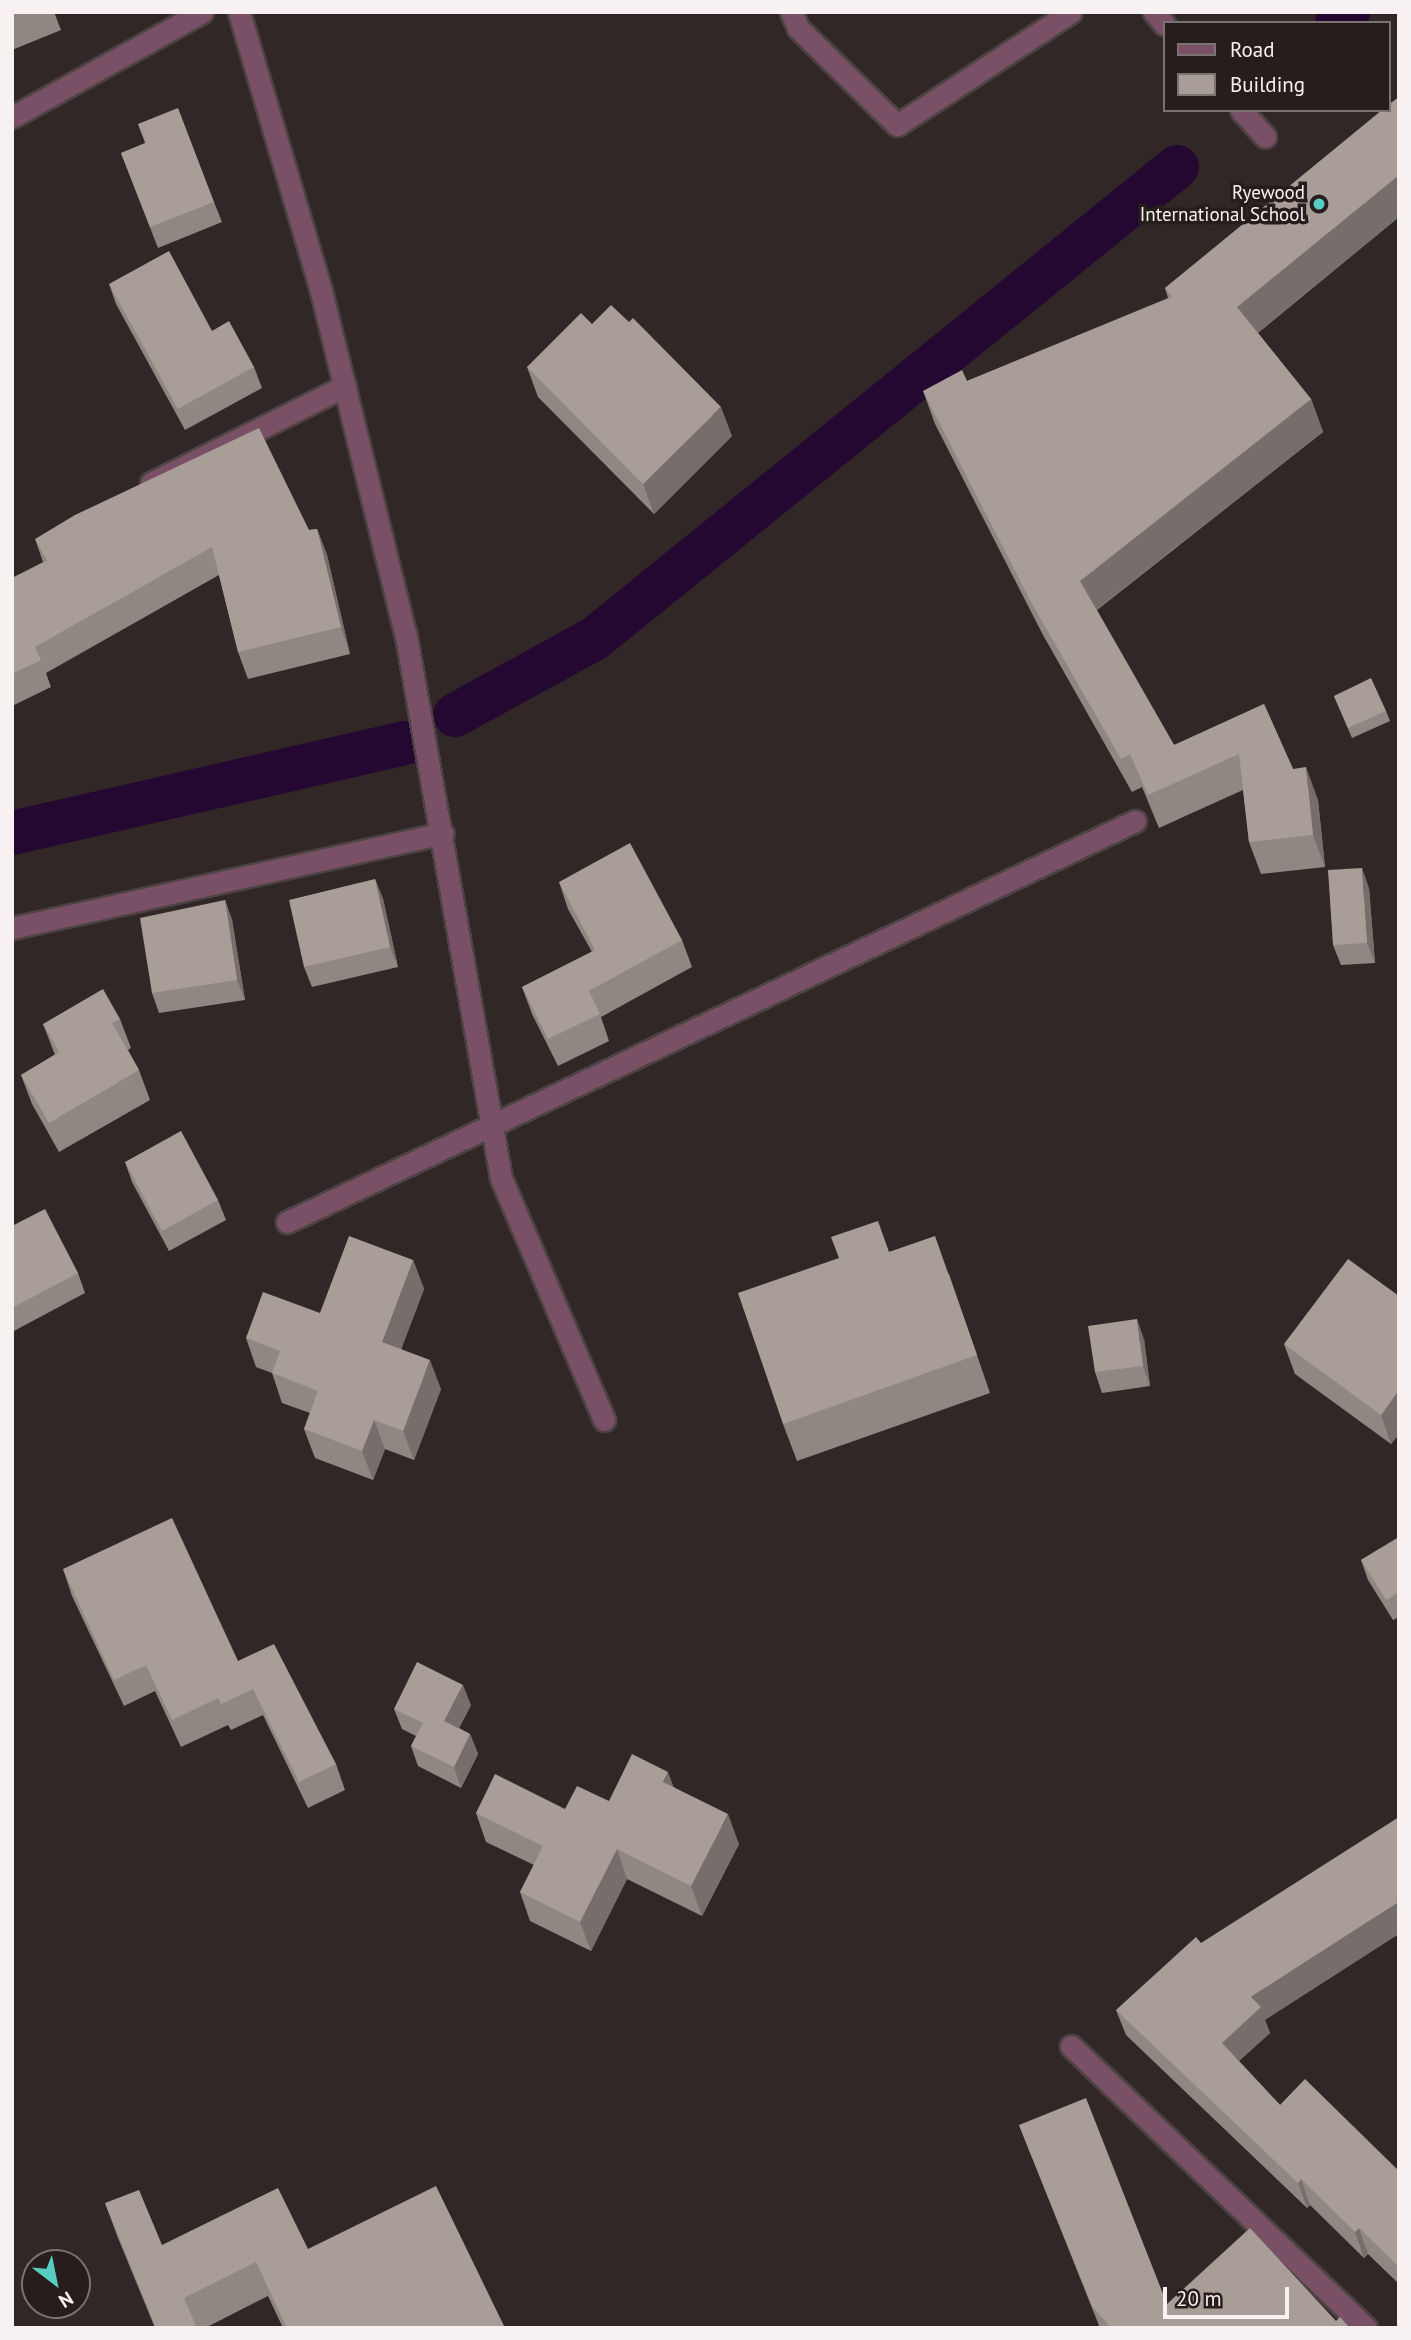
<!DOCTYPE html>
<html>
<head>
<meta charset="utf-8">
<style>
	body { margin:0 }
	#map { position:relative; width:1411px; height:2340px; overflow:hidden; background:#312726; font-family:"PT Sans",sans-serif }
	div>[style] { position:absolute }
	.canal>* { height:44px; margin:-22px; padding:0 22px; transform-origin:22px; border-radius:22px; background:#240832 }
	.roads { filter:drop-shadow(2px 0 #4d4342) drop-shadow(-2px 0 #4d4342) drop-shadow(0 2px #4d4342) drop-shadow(0 -2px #4d4342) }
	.minor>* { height:21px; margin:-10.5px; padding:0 10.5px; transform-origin:10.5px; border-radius:10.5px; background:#795066 }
	.wall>* { inset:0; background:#908782 }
	.shaded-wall>* { inset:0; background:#766e6a }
	.building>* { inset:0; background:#a89d97 }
	.dots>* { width:19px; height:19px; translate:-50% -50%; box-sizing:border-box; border:4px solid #271d1d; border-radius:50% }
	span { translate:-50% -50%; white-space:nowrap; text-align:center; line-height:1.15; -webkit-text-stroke:7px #271d1d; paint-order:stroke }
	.poi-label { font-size:19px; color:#f8f1f1 }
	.right { translate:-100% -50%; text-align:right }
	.frame { position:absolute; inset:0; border:14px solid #f8f1f1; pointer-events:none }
	.legend { position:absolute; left:1163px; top:21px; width:228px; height:91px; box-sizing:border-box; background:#271d1d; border:2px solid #7b7272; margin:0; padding:9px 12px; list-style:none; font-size:21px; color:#f8f1f1 }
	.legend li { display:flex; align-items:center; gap:14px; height:35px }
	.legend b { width:35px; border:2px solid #7b7272 }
	.north { position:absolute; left:21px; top:2249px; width:70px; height:70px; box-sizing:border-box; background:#271d1d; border:2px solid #7b7272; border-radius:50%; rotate:148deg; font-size:19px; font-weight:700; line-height:28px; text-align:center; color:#f8f1f1 }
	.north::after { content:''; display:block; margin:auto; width:24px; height:32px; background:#57cec1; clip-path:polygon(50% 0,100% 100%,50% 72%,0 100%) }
	.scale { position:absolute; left:1163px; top:2287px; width:126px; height:32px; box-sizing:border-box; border:4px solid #f8f1f1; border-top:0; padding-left:9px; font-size:21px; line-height:24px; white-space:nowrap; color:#f8f1f1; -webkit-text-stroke:5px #271d1d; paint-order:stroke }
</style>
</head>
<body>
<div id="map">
	<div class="canal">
		<i style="left:1337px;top:23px;width:16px;rotate:-45deg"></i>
		<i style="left:455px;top:715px;width:158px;rotate:-28.7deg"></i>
		<i style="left:594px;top:639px;width:750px;rotate:-38.99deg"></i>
		<i style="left:12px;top:833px;width:404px;rotate:-12.9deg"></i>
	</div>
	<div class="roads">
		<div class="minor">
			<i style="left:239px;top:12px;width:291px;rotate:73.6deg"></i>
			<i style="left:321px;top:291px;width:355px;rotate:76.2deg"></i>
			<i style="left:406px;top:636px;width:550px;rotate:80.06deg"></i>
			<i style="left:501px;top:1178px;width:263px;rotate:66.9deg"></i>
			<i style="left:791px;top:12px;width:17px;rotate:66deg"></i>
			<i style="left:798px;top:28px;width:139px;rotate:44.4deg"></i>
			<i style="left:897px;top:125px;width:207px;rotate:-33deg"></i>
			<i style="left:1154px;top:12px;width:16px;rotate:50deg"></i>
			<i style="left:1241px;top:110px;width:36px;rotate:48deg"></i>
			<i style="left:12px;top:117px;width:217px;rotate:-28.9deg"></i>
			<i style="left:151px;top:483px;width:217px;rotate:-26.6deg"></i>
			<i style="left:12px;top:928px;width:441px;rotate:-12.4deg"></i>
			<i style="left:287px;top:1222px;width:938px;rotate:-25.31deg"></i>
			<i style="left:1071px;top:2046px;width:408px;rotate:43.7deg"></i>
		</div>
	</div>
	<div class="wall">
		<i style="clip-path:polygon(12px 12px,54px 12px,61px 30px,12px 50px)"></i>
		<i style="clip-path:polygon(1399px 97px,1399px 217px,1258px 333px,1311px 399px,1323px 432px,1097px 610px,1174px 745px,1264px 704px,1293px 769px,1318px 800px,1325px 867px,1261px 874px,1249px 842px,1243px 790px,1159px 828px,1142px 787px,1132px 792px,1043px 635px,935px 424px,923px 391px,967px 381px,1168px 298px,1165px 288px)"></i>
		<i style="clip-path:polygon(138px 124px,214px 202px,222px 222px,158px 248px,121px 153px,145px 143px)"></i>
		<i style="clip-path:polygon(109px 284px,212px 331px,254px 367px,262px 388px,185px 430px,116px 304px)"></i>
		<i style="clip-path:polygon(629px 322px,732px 436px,654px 514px,538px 397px,527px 367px,592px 324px)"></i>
		<i style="clip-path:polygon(317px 529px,327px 555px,350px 654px,248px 679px,238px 652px,219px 575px,46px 673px,51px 687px,12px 706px,12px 578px,43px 562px,35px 539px,309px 530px)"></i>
		<i style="clip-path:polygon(1334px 696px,1386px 711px,1390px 721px,1352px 738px)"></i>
		<i style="clip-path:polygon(375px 879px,383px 899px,398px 967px,312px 987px,304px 967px)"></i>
		<i style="clip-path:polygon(559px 882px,682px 940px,692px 967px,601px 1017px,609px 1041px,558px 1066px,532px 1014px,522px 987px,592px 952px,568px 909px)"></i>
		<i style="clip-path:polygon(1369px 888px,1375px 963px,1341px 965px,1333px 945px)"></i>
		<i style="clip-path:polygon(225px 900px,232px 920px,245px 1000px,159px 1013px,152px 993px)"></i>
		<i style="clip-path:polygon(120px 1019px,131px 1048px,128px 1050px,139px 1070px,150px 1100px,59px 1152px,32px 1104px,21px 1075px,55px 1055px,43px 1024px)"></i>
		<i style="clip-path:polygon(125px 1162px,218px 1200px,226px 1220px,169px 1251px,132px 1182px)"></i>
		<i style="clip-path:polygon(12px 1226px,78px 1273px,85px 1293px,12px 1332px)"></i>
		<i style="clip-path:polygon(890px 1251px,949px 1274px,990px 1393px,797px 1461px,783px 1424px)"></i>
		<i style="clip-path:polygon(413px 1260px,424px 1289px,401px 1349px,441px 1389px,414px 1460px,385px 1449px,373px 1480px,315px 1458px,304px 1429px,310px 1413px,282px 1403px,272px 1373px,256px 1367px,246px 1338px,320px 1313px)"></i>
		<i style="clip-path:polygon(1399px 1296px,1399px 1434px,1391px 1444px,1295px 1374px,1284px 1344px)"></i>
		<i style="clip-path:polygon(1144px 1339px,1150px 1386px,1102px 1393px,1095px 1372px)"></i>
		<i style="clip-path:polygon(1399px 1537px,1399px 1617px,1393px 1620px,1368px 1580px,1361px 1560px)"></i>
		<i style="clip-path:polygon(63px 1569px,238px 1661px,336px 1764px,345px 1790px,308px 1808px,263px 1715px,231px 1730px,228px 1725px,181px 1747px,155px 1691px,124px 1706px,72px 1596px)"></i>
		<i style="clip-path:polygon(471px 1705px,459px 1728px,470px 1734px,478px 1754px,461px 1788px,418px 1766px,411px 1746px,416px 1736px,402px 1729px,394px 1709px)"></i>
		<i style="clip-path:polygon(674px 1787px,739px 1844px,702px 1916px,627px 1879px,591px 1951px,530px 1921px,520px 1892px,534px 1865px,486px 1842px,476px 1813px,565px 1809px,609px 1801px)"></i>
		<i style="clip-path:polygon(1116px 2010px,1265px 2020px,1270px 2033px,1239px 2061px,1280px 2105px,1399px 2171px,1399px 2284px,1368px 2254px,1364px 2258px,1310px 2205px,1307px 2208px,1126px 2035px)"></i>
		<i style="clip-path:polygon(1019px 2125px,1167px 2304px,1336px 2321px,1350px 2328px,1100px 2328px)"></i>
		<i style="clip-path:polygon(105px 2203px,162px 2245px,308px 2249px,505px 2328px,283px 2328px,268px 2296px,205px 2328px,155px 2328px,118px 2238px)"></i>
	</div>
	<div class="shaded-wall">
		<i style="clip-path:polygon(1399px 175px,1399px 217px,1249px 340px,1237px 307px)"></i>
		<i style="clip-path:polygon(1311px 399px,1323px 432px,1092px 613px,1080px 581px)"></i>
		<i style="clip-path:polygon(721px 407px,732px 436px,654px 514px,643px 484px)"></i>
		<i style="clip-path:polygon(317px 529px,327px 555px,350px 654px,341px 627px)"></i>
		<i style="clip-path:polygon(1306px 767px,1318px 800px,1325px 867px,1313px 835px)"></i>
		<i style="clip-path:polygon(1362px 868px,1369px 888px,1375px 963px,1367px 943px)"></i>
		<i style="clip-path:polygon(375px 879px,383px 899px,398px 967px,390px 947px)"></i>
		<i style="clip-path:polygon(225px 900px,232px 920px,245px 1000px,237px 980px)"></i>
		<i style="clip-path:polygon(413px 1260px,424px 1289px,393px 1371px,382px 1342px)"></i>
		<i style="clip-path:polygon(1137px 1319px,1144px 1339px,1150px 1386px,1143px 1366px)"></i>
		<i style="clip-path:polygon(430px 1360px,441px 1389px,414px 1460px,403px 1431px)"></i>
		<i style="clip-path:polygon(1399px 1390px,1399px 1434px,1391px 1444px,1381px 1415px)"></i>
		<i style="clip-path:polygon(374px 1420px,385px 1449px,373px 1480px,362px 1451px)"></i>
		<i style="clip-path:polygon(463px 1685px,471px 1705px,452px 1742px,444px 1721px)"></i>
		<i style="clip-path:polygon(470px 1734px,478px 1754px,461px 1788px,454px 1767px)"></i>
		<i style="clip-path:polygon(668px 1772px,679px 1801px,663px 1782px)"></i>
		<i style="clip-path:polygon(728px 1814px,739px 1844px,702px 1916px,691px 1886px)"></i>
		<i style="clip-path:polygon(617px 1849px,627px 1879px,591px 1951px,580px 1922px)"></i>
		<i style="clip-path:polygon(1399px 1902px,1399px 1934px,1265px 2020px,1270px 2033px,1231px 2068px,1222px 2043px,1251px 1997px)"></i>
		<i style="clip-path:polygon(1301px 2179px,1310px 2205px,1307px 2208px,1298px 2183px)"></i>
		<i style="clip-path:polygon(1359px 2228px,1368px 2254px,1364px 2258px,1355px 2232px)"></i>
	</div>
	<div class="building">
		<i style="clip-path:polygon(1399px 97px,1399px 175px,1237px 307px,1311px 399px,1080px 581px,1174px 745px,1264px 704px,1293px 769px,1306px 767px,1313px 835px,1249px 842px,1239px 754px,1148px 795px,1130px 754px,1121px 759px,1031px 602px,923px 391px,962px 370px,967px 381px,1172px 297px,1165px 288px,1382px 110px,1388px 110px,1388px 105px)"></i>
		<i style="clip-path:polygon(178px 108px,214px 202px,150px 227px,121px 153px,146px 143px,138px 124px)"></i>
		<i style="clip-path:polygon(169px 251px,212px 331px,229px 321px,254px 367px,178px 409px,109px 284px)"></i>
		<i style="clip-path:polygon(611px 305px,629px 322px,633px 318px,721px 407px,643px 484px,527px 367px,581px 313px,592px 324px)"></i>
		<i style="clip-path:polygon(259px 428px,309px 530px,317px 529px,341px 627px,238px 652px,212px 547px,35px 647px,41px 660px,12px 674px,12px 578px,47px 561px,35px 539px,75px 515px)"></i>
		<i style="clip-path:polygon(1371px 678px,1386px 711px,1348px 728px,1334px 696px)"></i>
		<i style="clip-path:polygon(630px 843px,682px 940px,589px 991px,600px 1014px,548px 1039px,522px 987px,595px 950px,559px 882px)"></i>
		<i style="clip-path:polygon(1362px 868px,1367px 943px,1333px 945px,1328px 870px)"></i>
		<i style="clip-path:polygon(375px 879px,390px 947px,304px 967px,289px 900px)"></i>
		<i style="clip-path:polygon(225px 900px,237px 980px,152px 993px,140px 918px)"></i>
		<i style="clip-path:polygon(103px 989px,120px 1019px,112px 1023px,139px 1070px,49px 1123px,21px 1075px,59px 1052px,43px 1024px)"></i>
		<i style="clip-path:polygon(181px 1131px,218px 1200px,162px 1231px,125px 1162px)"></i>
		<i style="clip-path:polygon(45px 1209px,78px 1273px,12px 1308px,12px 1226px)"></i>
		<i style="clip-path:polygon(878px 1221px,889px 1252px,935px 1236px,977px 1355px,783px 1424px,738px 1293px,839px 1258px,831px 1237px)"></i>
		<i style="clip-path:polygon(349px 1236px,413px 1260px,382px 1342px,430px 1360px,403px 1431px,374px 1420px,362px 1451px,304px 1429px,318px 1391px,272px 1373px,280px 1351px,246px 1338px,263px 1292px,320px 1313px)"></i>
		<i style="clip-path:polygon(1348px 1259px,1399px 1296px,1399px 1390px,1381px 1415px,1284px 1344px)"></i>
		<i style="clip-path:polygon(1137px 1319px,1143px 1366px,1095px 1372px,1088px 1326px)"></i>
		<i style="clip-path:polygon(172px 1518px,238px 1661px,274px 1644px,336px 1764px,299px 1782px,253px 1689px,221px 1704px,218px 1698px,172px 1720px,146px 1665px,114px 1680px,63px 1569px)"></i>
		<i style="clip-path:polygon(1399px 1537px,1399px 1592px,1386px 1600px,1361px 1560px)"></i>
		<i style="clip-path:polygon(417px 1662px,463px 1685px,444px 1721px,470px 1734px,454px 1767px,411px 1746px,423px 1723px,394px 1709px)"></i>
		<i style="clip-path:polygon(632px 1754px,668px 1772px,663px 1782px,728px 1814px,691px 1886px,617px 1849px,580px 1922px,520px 1892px,543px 1846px,476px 1813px,495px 1774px,565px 1809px,577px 1786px,609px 1801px)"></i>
		<i style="clip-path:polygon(1399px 1817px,1399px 1902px,1251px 1997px,1261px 2007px,1222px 2043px,1280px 2105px,1305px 2079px,1399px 2171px,1399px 2267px,1359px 2228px,1355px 2232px,1301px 2179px,1298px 2183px,1116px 2010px,1196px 1937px,1201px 1943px)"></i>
		<i style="clip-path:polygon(1086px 2098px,1167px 2304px,1250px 2228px,1336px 2321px,1340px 2317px,1350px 2328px,1111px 2328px,1092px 2306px,1019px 2125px)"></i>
		<i style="clip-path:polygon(436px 2186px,505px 2328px,287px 2328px,256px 2262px,184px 2298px,197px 2328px,156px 2328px,105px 2203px,139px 2190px,162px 2245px,278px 2188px,308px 2249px)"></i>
	</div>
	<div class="dots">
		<i style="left:1319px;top:204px;background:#57cec1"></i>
	</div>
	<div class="poi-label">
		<span class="right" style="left:1305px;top:204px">Ryewood<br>International School</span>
	</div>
	<div class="frame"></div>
	<ul class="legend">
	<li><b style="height:9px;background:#795066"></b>Road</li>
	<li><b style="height:19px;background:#a89d97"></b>Building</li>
	</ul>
	<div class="north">N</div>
	<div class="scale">20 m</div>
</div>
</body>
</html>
